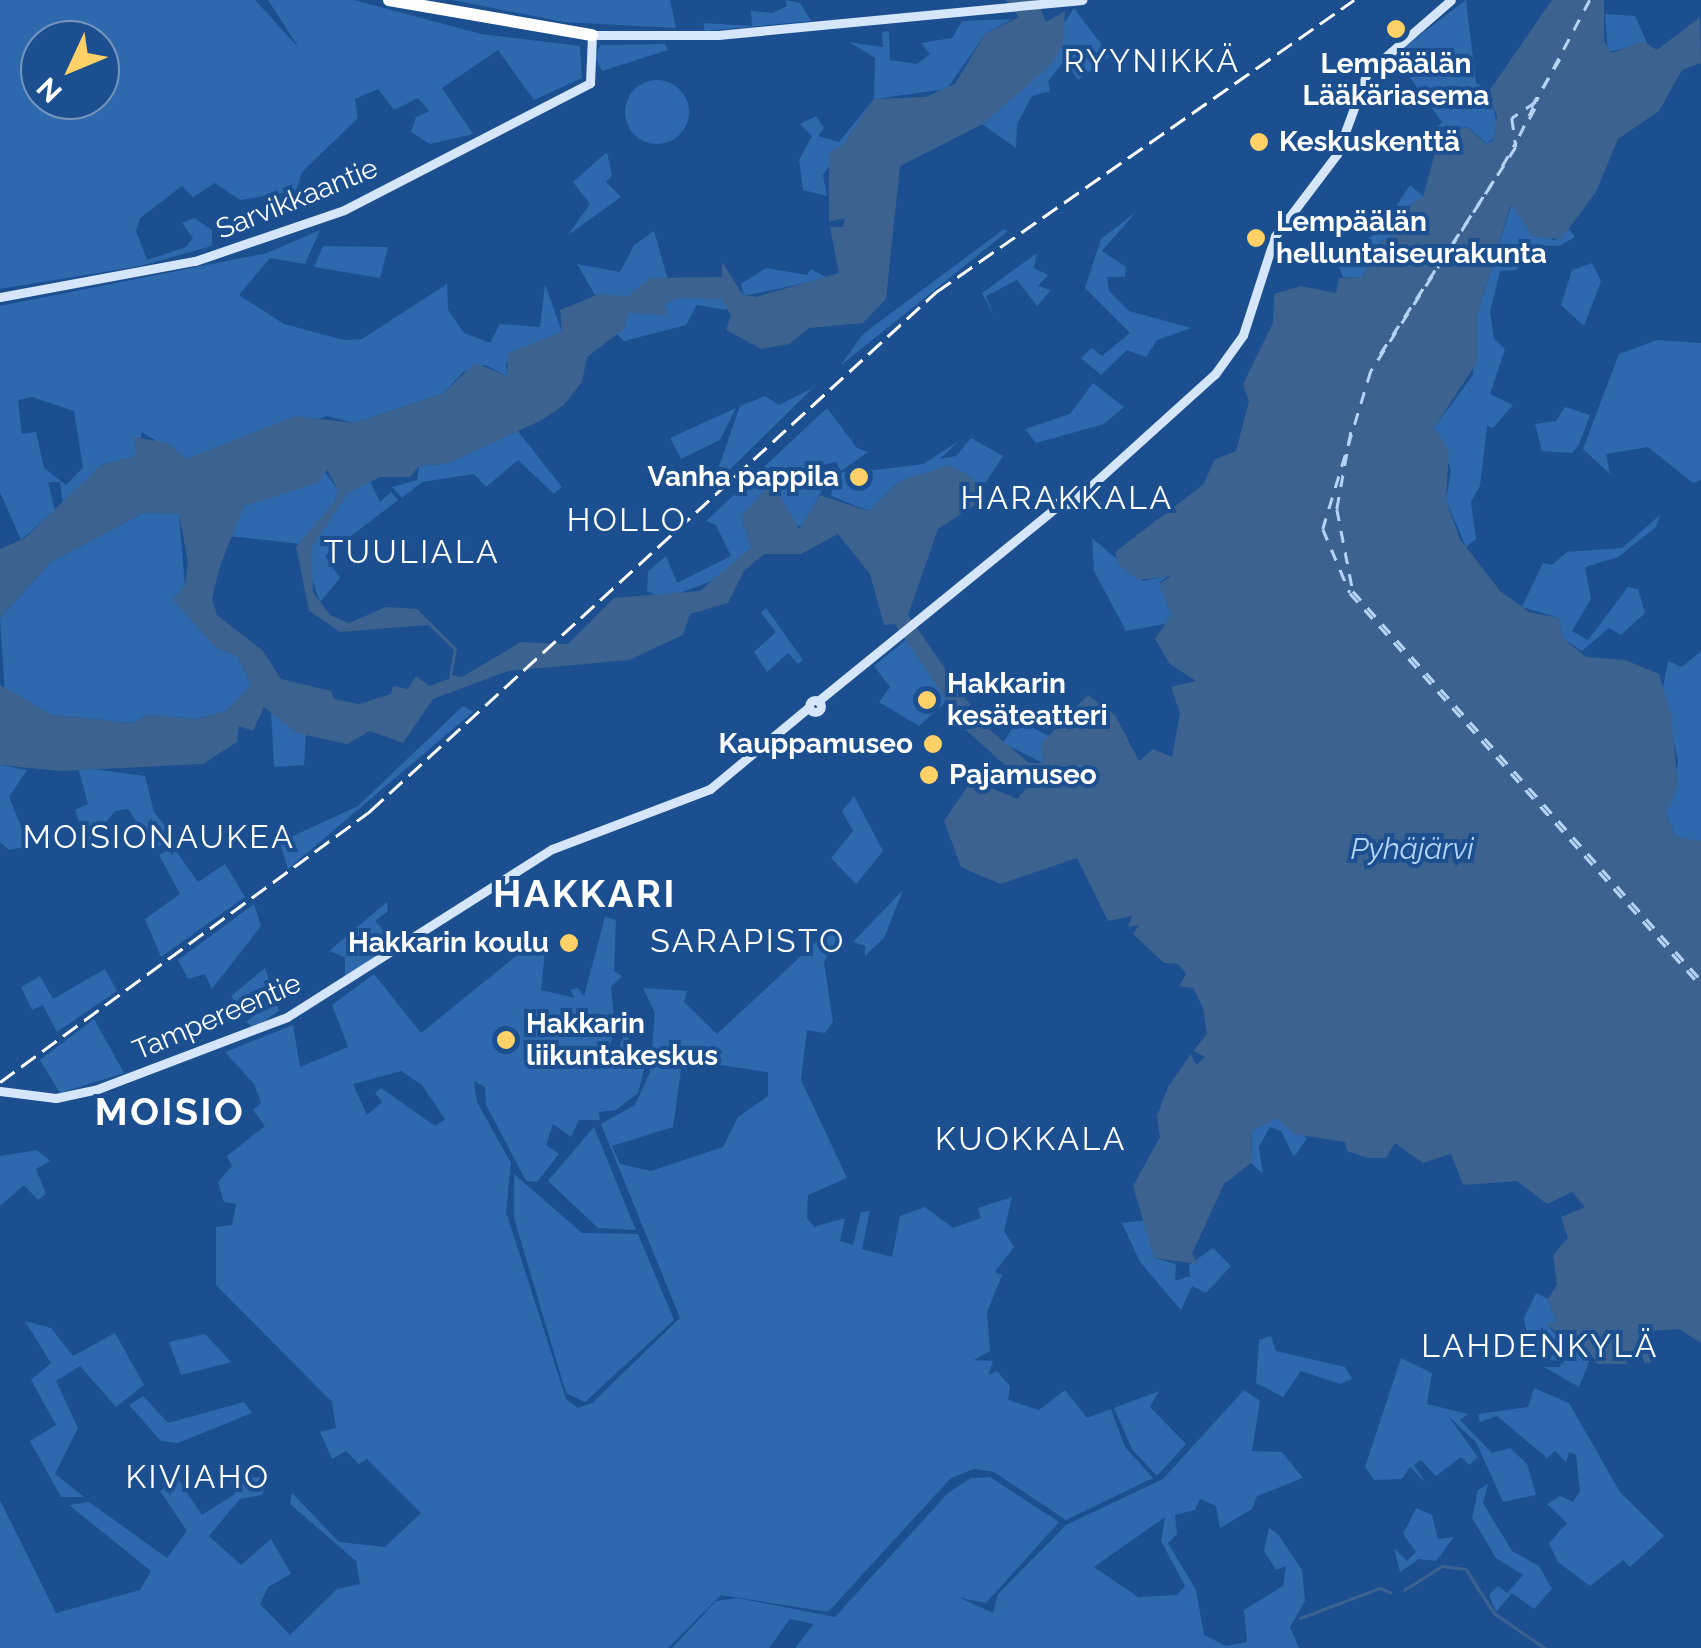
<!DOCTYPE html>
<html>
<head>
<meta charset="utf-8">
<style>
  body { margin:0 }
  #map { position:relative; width:1701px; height:1648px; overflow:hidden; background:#1b4f8f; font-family:Raleway,sans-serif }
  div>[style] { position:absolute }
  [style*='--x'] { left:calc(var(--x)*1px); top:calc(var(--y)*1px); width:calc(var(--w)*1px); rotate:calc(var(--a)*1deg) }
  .green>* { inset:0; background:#2e69ad }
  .round { border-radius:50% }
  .water>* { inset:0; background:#3c6290 }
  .stream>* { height:2.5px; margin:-1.25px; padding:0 1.25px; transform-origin:1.25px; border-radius:1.25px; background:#3c6290 }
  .ferry>* { height:2.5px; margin-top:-1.25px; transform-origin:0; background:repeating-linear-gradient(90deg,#b5d3f5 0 12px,transparent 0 22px) }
  .secondary>* { height:9px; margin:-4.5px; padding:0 4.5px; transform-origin:4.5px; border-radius:4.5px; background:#d6e6fa }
  .secondary>.ring { margin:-4.5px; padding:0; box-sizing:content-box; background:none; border:9px solid #d6e6fa; border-radius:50% }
  .highway>* { height:12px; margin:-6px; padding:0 6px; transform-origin:6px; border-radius:6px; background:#fff }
  .rail>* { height:2.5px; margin-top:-1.25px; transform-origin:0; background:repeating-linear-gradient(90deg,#fff 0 18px,transparent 0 26px) }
  .dots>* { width:28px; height:28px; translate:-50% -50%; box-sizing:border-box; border:5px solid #1b4f8f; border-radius:50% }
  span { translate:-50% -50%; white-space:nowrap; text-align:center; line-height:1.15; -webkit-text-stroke:8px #1b4f8f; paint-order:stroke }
  .poi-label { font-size:28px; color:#fff; font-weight:700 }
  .left { translate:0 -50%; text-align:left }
  .right { translate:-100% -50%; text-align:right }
  .street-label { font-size:28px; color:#fff }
  .water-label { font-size:30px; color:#b5d3f5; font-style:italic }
  .quarter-label { font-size:32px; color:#fff; letter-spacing:2.5px }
  .district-label { font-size:38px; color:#fff; font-weight:700; letter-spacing:2.5px }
  .north { position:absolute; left:20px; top:20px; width:100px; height:100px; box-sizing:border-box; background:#1b4f8f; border:2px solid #7695bc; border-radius:50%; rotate:226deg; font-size:28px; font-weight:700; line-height:40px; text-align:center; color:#fff }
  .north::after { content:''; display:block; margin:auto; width:35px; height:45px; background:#ffd166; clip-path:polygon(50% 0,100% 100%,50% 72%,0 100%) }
</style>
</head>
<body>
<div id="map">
  <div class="green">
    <i style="clip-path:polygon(evenodd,0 0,255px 0,299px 48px,268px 0,354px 0,481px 34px,580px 46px,582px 78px,534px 100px,498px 50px,442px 88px,473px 134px,430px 144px,411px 132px,416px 117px,429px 111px,418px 98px,394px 110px,378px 89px,355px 99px,358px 118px,302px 172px,296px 191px,240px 200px,215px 183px,193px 197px,182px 186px,140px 218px,136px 231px,147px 260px,186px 247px,193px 238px,182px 223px,194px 218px,212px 230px,212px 246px,140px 266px,0 289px,0 0,40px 40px,100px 40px,100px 100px,40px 100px,40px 40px)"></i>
    <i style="clip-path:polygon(452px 0,670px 0,676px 28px,563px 22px)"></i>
    <i style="clip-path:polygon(785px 0,800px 3px,811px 21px,705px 31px,703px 23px,752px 26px,751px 11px,773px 13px,787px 6px)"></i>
    <i style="clip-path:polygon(1466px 0,1476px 83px,1489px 90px,1499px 133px,1487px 144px,1468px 127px,1448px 129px,1436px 151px,1428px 138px,1442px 122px,1394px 55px)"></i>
    <i style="clip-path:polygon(1074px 8px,1110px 56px,1078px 80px,1065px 60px,1048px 81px,1050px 91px,1032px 96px,1017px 124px,1016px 148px,982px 124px,1028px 79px)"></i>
    <i style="clip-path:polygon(1605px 14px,1635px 16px,1647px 43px,1608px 52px)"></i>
    <i style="clip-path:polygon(1012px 19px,985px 34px,947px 89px,874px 99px,823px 175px,827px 196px,803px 190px,799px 160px,812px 136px,800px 124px,816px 116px,824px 128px,818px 136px,839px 142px,874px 99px,875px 58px,849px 42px,883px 47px,882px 32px,889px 31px,890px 60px,917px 64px,930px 54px,921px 43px,952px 38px,962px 21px)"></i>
    <i style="clip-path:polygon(665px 44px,668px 50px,602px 71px,595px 58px,600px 45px)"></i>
    <i class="round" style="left:625px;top:80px;width:64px;height:64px"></i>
    <i style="clip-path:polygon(607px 152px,612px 175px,606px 182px,621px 197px,568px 235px,590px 204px,573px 182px)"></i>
    <i style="clip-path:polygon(1410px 185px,1423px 196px,1405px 208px,1400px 232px,1380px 242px,1362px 277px,1343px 277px,1337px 262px,1382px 228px)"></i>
    <i style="clip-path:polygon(1512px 203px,1554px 241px,1569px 229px,1575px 237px,1559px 246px,1525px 245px,1517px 270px,1500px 271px,1490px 312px,1494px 339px,1505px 349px,1490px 394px,1513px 405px,1493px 428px,1487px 426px,1480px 486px,1471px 502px,1476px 539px,1466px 547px,1446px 500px,1451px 470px,1434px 428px,1473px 375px,1478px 312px)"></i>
    <i style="clip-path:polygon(1136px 212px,1102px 251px,1126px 267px,1125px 277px,1107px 277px,1109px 291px,1129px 311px,1191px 328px,1157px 340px,1146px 357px,1127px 350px,1101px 375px,1081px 358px,1092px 348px,1102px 356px,1130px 333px,1085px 288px,1101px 239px)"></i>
    <i style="clip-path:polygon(1004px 229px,1008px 231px,840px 366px,863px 334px)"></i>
    <i style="clip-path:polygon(evenodd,320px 230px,305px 264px,270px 258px,239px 295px,284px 324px,344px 340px,362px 339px,447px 284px,448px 310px,464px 333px,490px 343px,500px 324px,540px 327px,545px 284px,562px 332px,506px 363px,507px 376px,485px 365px,463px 372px,444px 393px,354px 423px,327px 416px,186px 459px,142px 432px,137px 456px,101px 465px,63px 504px,60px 482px,48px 482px,55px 510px,21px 540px,0 492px,0 306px,267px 253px,320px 230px,32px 397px,74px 411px,83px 468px,66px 485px,44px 468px,36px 432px,22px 434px,18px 400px,32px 397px)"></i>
    <i style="clip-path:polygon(654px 231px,668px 280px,723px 278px,731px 291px,726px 310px,697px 305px,686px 325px,624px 341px,617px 334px,617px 297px,595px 295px,577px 264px,620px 272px,634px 245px)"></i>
    <i style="clip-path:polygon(323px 246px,388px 247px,380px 278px,314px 267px)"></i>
    <i style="clip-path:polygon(1037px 253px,1034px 268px,1048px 275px,1038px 286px,1051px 290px,1037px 306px,1017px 280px,986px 296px,994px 316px,982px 293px)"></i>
    <i style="clip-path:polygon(1592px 263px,1601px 281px,1584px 326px,1561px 305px,1572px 270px)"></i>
    <i style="clip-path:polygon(766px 268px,807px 275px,811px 269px,828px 278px,744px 296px,741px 284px)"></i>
    <i style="clip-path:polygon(1657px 340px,1701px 343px,1701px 480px,1693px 483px,1648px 447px,1606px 454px,1610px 474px,1583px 449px,1619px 354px)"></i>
    <i style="clip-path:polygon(1093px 383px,1124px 407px,1104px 424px,1036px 443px,1025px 429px,1070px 414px)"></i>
    <i style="clip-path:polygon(813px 388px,721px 478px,716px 475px,740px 406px,765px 396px,779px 405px)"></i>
    <i style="clip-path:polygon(1565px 407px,1590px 415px,1579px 445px,1572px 453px,1542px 451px,1535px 424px,1556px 421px)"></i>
    <i style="clip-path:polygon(736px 408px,720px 440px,681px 459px,670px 438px)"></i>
    <i style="clip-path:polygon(827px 408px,857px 448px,868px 452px,841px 471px,836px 462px,820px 465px,829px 476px,803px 526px,790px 525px,776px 490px,766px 491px,743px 523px,751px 547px,720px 578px,663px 599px,647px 591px,648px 571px,666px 556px,677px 583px,731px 556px,716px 525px,706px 521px)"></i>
    <i style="clip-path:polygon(517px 430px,562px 487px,554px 494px,518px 460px,486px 487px,474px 474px,422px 482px,402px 498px,392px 487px,417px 480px,419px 466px,449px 463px)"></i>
    <i style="clip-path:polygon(971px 438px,1003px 456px,980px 491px,951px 466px,895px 485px,869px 511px,831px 496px,835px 475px,847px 471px,854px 483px,867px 471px,923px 464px,959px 441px,940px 459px,956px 456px)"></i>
    <i style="clip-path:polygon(324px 471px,338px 490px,334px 502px,301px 544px,228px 536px,244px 506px)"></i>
    <i style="clip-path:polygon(370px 481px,380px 502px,391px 492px,398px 500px,325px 556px,340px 578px,320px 602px,307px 566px,311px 548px,348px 493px)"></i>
    <i style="clip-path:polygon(143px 513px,179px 514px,185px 586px,216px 648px,237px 656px,251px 685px,226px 711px,196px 719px,148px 715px,132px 723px,52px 715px,5px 694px,0 618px,51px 562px)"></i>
    <i style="clip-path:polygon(1660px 515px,1656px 527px,1618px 557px,1585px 567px,1591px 599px,1572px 631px,1588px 640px,1628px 587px,1638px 589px,1645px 613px,1621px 635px,1609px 628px,1582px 651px,1563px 638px,1559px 618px,1522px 607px,1543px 563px,1552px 565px,1567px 552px,1622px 548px)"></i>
    <i style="clip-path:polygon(1092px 538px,1143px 581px,1170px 575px,1160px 582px,1171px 616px,1165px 624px,1126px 631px,1094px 571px)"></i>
    <i style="clip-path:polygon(766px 608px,803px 660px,798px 664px,788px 653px,767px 672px,754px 652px,776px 632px,761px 613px)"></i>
    <i style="clip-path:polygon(908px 638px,949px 699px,919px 726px,879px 702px,890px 687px,874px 666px)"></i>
    <i style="clip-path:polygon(1701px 651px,1701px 841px,1695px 841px,1676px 837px,1666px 813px,1678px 762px,1663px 687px,1668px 661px,1682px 667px)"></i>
    <i style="clip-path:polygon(463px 706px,473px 712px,288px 869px,280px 842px,358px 806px)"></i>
    <i style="clip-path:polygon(271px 709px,306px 733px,304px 765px,274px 767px)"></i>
    <i style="clip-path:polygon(1017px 720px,1049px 736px,1043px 763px,1003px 743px)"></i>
    <i style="clip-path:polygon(0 765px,27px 770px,9px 797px,29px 846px,9px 850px,0 842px)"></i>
    <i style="clip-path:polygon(78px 767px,145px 776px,154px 812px,174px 838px,155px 848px,128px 809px,115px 811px,87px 846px,75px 810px,88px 804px)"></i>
    <i style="clip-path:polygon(854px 796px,883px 851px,856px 884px,831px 858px,853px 831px,842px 811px)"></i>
    <i style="clip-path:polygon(173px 847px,198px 882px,225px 864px,245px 897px,161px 957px,145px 919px,180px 894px,159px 855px)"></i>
    <i style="clip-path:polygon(903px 890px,884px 938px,865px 956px,865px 946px,853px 942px)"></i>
    <i style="clip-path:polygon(387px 902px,388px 911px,375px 921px,392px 939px,390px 951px,345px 979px,345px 957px,329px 951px)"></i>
    <i style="clip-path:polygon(254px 904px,261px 926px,212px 989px,205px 974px,188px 979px,178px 960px)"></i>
    <i style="clip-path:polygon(evenodd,605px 917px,616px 920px,614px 971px,622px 976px,611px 987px,615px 1029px,606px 1057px,613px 1059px,625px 1034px,646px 1063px,638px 1093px,616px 1110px,599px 1112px,600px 1120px,579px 1120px,571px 1137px,553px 1124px,546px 1145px,559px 1154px,537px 1182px,526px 1181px,486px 1105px,485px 1087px,474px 1081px,477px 1102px,511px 1163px,506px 1212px,566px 1399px,578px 1408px,592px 1403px,680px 1318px,601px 1124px,635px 1105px,650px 1072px,655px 1013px,643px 988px,687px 991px,684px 1002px,717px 1034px,828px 931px,837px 938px,824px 962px,833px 1022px,825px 1033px,807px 1030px,801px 1080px,847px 1178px,808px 1195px,807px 1218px,814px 1227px,845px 1218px,840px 1241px,853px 1245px,861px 1212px,870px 1211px,862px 1249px,892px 1257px,900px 1216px,925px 1207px,953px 1228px,981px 1218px,978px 1208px,1012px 1197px,1004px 1231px,1014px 1247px,995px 1272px,1002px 1275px,987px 1312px,990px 1351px,974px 1360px,993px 1361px,988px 1375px,997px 1371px,1010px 1386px,1008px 1400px,1039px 1410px,1065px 1390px,1087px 1418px,1111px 1409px,1125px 1447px,1153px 1478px,1066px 1520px,994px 1472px,974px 1469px,951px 1478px,828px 1612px,721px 1595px,668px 1648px,0 1648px,0 1500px,56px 1613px,140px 1590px,151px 1571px,69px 1505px,89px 1502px,167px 1558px,187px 1531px,160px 1491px,178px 1479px,202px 1515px,235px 1494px,230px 1478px,268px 1477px,262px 1495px,240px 1499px,209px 1536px,241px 1565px,271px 1539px,291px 1574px,268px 1587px,260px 1604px,290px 1635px,337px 1589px,360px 1584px,356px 1561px,290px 1504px,292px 1493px,339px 1542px,385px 1547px,421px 1513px,367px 1459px,359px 1464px,346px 1451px,332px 1459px,320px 1432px,336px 1428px,332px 1402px,216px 1285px,216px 1227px,232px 1225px,236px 1204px,224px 1202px,218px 1182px,232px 1166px,227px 1156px,265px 1126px,253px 1110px,261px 1103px,254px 1084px,225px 1052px,293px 1025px,300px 1067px,348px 1047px,332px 1005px,374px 974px,421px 1033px,547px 931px,541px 990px,575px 998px,570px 990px,578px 988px,584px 996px,605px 917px,694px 1052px,713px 1064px,768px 1072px,768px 1096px,738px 1117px,723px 1147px,651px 1171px,620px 1164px,612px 1146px,673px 1127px,682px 1062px,694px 1052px,605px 917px,401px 1071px,422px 1085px,445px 1119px,435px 1126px,381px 1088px,375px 1093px,382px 1102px,367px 1115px,353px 1084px,401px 1071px)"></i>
    <i style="clip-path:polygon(265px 968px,279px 1011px,254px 1028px,246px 1022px,265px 1007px,248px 1000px,239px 1007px,231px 996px)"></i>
    <i style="clip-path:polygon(105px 969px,117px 991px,57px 1032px,43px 1005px,32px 1010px,21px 987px,40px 976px,53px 999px)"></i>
    <i style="clip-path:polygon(94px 1019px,124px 1073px,60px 1093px,40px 1060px)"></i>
    <i style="clip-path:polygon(1277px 1118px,1307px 1138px,1294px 1157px,1281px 1131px,1270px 1127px,1259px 1147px,1263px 1174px,1251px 1163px,1252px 1131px)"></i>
    <i style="clip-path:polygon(594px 1127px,626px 1206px,636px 1230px,598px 1228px,548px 1181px)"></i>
    <i style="clip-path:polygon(37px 1150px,50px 1161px,36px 1169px,46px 1194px,38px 1200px,24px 1185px,0 1206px,0 1156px)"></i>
    <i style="clip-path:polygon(514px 1174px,582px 1233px,638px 1234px,674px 1320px,585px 1402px,566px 1393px,514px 1218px)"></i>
    <i style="clip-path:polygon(1149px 1220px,1154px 1258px,1176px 1264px,1175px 1281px,1190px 1276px,1189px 1265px,1213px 1248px,1231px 1266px,1206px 1293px,1192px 1286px,1181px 1310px,1140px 1262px,1122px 1223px)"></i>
    <i style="clip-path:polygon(1536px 1293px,1548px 1299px,1556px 1321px,1548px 1326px,1557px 1336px,1545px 1356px,1514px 1346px,1527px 1337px,1524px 1318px)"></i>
    <i style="clip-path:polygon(25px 1321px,51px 1328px,73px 1356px,115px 1333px,144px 1385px,116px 1407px,80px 1366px,56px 1381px,78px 1428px,55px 1474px,84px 1497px,61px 1497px,30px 1441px,56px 1425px,31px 1380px,51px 1363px)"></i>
    <i style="clip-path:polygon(205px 1334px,231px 1362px,181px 1375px,169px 1342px)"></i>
    <i style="clip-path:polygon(1271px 1336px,1276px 1351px,1345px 1367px,1352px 1379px,1340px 1384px,1301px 1371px,1283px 1397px,1256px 1383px,1259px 1340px)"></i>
    <i style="clip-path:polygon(1565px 1342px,1592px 1354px,1579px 1387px,1544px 1367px,1560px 1367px,1562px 1361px,1550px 1360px,1554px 1352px,1565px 1358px,1559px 1350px)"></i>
    <i style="clip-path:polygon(1401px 1358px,1432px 1373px,1427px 1404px,1468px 1414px,1460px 1420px,1492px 1453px,1510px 1448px,1527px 1464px,1536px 1495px,1503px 1502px,1476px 1442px,1448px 1416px,1478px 1457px,1469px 1465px,1461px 1457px,1436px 1476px,1421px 1460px,1414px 1465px,1426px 1483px,1410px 1467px,1402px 1479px,1374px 1480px,1365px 1467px)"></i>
    <i style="clip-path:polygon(1534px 1388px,1569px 1403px,1620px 1492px,1664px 1536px,1630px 1567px,1623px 1560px,1590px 1586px,1558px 1562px,1549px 1543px,1567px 1523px,1547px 1504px,1560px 1496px,1573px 1502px,1580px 1491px,1576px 1455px,1569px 1452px,1566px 1462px,1555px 1451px,1547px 1458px,1497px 1416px,1480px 1422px,1478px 1414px,1528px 1407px)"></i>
    <i style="clip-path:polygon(evenodd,1244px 1390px,1260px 1401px,1252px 1451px,1282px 1452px,1303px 1478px,1257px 1496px,1252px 1509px,1220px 1528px,1216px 1506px,1200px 1499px,1195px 1510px,1175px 1515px,1177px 1534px,1168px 1543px,1196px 1590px,1204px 1635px,1226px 1646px,1247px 1642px,1244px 1610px,1283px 1586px,1286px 1566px,1276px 1570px,1264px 1551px,1269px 1528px,1278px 1534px,1302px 1570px,1305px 1601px,1290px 1627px,1299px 1648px,795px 1648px,814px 1624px,790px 1619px,769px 1648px,672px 1648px,716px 1601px,737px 1598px,835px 1617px,948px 1493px,971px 1478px,990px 1477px,1059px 1522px,986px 1603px,960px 1598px,993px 1613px,998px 1594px,1066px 1525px,1163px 1479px,1244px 1390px,1165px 1517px,1161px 1541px,1185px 1586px,1177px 1595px,1138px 1597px,1094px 1567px,1165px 1517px)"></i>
    <i style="clip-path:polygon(1159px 1391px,1150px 1407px,1186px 1444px,1157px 1476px,1132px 1449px,1114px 1408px)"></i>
    <i style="clip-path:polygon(143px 1396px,168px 1423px,244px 1402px,252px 1413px,178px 1443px,161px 1441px,129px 1405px)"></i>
    <i style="clip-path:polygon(1488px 1484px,1483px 1503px,1512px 1551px,1539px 1566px,1552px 1589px,1534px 1609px,1512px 1593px,1496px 1612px,1489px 1595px,1498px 1586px,1507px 1593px,1523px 1575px,1496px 1558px,1472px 1518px,1478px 1490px)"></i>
    <i style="clip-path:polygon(1416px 1508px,1432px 1515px,1438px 1539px,1454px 1537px,1436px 1561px,1419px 1559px,1400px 1572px,1394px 1548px,1407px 1561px,1416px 1552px,1403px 1534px)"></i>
  </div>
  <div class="water">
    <i style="clip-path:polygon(evenodd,1006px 0,1037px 0,1046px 22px,1065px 11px,1063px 43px,1052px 64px,983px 124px,900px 166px,886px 299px,863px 323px,809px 328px,789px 344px,761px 349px,726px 330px,731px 315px,721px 299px,677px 298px,664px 305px,669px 315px,628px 313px,625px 328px,587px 357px,582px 382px,564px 405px,542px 420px,449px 463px,419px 466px,410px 477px,380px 477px,348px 493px,311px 548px,313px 592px,330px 615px,349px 623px,386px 607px,417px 609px,457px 649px,452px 675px,462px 677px,521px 642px,568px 644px,614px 598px,700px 591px,751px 547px,741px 516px,772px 482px,799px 529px,820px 495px,868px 511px,900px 481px,949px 465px,973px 478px,984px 499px,938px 529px,908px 615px,984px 725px,1029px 763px,1043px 763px,1041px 744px,1088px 695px,1115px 715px,1139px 761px,1153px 749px,1172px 757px,1180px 713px,1171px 687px,1196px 681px,1170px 664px,1155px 639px,1171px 615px,1159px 584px,1171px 576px,1139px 580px,1119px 566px,1115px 552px,1204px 484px,1214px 460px,1236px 451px,1249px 401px,1243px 384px,1273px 323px,1274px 294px,1301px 286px,1336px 293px,1339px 278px,1362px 277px,1380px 242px,1400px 232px,1405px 208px,1423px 196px,1440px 135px,1467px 127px,1486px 144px,1493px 141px,1497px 116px,1487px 94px,1552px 0,1604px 0,1604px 41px,1612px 53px,1643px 41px,1657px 50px,1700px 17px,1701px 63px,1682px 70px,1659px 111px,1618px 139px,1596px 192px,1561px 239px,1533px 237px,1511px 204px,1478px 312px,1478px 361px,1434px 428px,1449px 449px,1446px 500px,1460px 539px,1500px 591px,1529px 612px,1559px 618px,1563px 638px,1586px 657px,1625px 660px,1659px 674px,1671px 714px,1678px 787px,1666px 813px,1676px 837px,1701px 841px,1701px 1343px,1679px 1329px,1649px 1331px,1652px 1362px,1644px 1363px,1641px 1348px,1626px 1353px,1627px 1364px,1598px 1364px,1547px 1325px,1556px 1321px,1548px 1299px,1557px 1285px,1553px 1255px,1568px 1238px,1561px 1217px,1585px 1207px,1572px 1192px,1547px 1204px,1517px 1181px,1463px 1185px,1451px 1154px,1423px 1163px,1395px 1143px,1386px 1158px,1367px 1158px,1347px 1151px,1345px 1142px,1294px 1134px,1277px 1118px,1252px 1131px,1251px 1163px,1224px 1184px,1192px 1254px,1198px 1264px,1154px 1258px,1133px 1186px,1160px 1137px,1157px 1116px,1168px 1087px,1191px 1054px,1196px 1065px,1205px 1057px,1193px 1051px,1207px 1034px,1203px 1008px,1193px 988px,1179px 986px,1186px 974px,1178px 964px,1164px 963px,1133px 934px,1139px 925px,1128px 927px,1132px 916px,1108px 921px,1077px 858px,1000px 884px,961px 867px,944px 821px,967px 787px,982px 784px,1017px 799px,1028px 786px,967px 731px,895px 624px,884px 625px,870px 574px,838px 534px,801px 554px,764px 554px,744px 571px,728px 603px,690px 614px,683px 635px,629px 660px,508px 671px,433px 699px,403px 743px,370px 731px,347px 744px,296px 733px,264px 707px,253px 731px,239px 726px,237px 742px,203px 764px,59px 771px,0 765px,0 685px,52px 715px,132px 723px,148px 715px,196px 719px,226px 711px,251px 684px,237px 656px,216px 648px,172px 599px,185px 586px,188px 562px,179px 514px,143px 513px,51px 562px,0 618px,0 549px,25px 538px,101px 465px,136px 456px,134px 437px,169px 443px,186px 459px,295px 416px,354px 423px,444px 393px,475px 363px,507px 376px,508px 353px,562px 332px,560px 310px,599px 294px,628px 296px,650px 278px,722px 277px,722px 262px,743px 295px,756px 297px,839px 273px,830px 227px,843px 227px,845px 218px,829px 222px,829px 152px,842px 146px,874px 99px,926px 97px,955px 84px,985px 34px,1019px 17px,1006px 0,327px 470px,338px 490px,334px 502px,296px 547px,309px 611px,340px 632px,428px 625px,454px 650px,449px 679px,429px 686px,416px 676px,408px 689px,393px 686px,391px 694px,359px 704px,334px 699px,331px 691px,281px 679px,263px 651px,217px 615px,212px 599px,220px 566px,244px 506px,318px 483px,327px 470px)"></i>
  </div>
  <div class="stream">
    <i style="--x:1404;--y:1590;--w:45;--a:-32.3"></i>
    <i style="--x:1442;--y:1566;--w:24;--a:7"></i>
    <i style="--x:1466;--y:1569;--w:52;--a:57.5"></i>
    <i style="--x:1494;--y:1613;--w:62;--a:34.5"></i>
    <i style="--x:1300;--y:1618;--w:85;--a:-20.6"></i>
    <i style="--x:1380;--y:1588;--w:11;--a:22"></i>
  </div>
  <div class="ferry">
    <i style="--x:1590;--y:0;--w:115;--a:117.9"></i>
    <i style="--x:1536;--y:102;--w:29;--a:146"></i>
    <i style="--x:1512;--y:118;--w:29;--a:82"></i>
    <i style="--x:1516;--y:147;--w:267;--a:122.9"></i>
    <i style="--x:1371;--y:371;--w:165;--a:106.9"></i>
    <i style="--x:1323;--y:529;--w:69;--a:67.1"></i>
    <i style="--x:1350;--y:593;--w:527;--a:48.23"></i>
    <i style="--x:1531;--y:107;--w:66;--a:-59.2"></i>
    <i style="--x:1529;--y:119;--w:17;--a:-62"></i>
    <i style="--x:1519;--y:136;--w:32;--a:-64"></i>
    <i style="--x:1502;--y:166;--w:28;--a:-60"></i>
    <i style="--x:1380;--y:354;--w:207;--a:-56.8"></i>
    <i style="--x:1351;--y:432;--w:78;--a:100.3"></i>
    <i style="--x:1337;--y:509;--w:84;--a:79"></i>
    <i style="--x:1353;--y:591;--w:522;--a:48.18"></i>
  </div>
  <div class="secondary">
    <i style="--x:0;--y:297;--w:198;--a:-10.5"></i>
    <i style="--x:195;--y:261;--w:157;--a:-18.9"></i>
    <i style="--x:344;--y:210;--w:277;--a:-27.3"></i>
    <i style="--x:590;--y:83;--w:48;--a:-87.6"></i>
    <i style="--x:592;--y:35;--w:126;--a:0"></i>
    <i style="--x:718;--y:35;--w:366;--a:-5.5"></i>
    <i style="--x:1053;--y:506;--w:31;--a:-36"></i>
    <i class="ring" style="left:809px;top:700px;width:3px;height:3px"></i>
    <i style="--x:818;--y:701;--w:309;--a:-39.1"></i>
    <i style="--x:1058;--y:506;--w:14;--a:-12"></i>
    <i style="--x:1072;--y:503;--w:193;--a:-42.1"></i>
    <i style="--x:1215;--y:374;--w:48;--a:-54.3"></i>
    <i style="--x:1243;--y:335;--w:104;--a:-72.1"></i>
    <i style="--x:1275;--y:236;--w:103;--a:-52.9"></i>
    <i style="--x:1337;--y:154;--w:86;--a:-69.7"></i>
    <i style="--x:1367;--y:73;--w:111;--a:-41"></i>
    <i style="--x:0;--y:1091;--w:56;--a:7.1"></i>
    <i style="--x:56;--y:1098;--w:40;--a:-12"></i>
    <i style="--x:95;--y:1090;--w:205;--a:-20.8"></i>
    <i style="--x:287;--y:1017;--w:314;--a:-32.4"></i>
    <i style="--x:552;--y:849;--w:169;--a:-20.8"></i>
    <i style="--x:710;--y:789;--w:129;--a:-39.6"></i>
  </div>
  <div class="highway">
    <i style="--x:389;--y:0;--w:206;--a:9.8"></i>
  </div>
  <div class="rail">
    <i style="--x:0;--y:1082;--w:459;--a:-36.2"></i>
    <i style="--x:370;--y:811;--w:768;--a:-42.52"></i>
    <i style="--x:936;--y:292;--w:510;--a:-34.94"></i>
  </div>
  <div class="dots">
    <i style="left:1396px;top:29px;background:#ffd166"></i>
    <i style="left:1259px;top:142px;background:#ffd166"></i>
    <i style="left:1256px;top:238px;background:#ffd166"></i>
    <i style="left:859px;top:477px;background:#ffd166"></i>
    <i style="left:927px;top:700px;background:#ffd166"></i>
    <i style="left:933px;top:744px;background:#ffd166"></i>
    <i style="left:929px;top:775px;background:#ffd166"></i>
    <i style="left:569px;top:943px;background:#ffd166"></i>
    <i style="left:506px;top:1040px;background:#ffd166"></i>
  </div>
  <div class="poi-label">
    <span style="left:1396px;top:80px">Lempäälän<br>Lääkäriasema</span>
    <span class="left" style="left:1279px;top:142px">Keskuskenttä</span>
    <span class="left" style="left:1276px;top:238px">Lempäälän<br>helluntaiseurakunta</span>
    <span class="right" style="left:839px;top:477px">Vanha pappila</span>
    <span class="left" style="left:947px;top:700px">Hakkarin<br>kesäteatteri</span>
    <span class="right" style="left:913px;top:744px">Kauppamuseo</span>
    <span class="left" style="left:949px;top:775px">Pajamuseo</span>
    <span class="right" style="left:549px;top:943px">Hakkarin koulu</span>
    <span class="left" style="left:526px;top:1040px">Hakkarin<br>liikuntakeskus</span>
  </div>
  <div class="street-label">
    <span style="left:297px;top:199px;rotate:-22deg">Sarvikkaantie</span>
    <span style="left:217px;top:1017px;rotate:-23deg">Tampereentie</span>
  </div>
  <div class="water-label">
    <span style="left:1412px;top:849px">Pyhäjärvi</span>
  </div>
  <div class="quarter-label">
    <span style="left:1152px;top:61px">RYYNIKKÄ</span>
    <span style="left:1067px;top:498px">HARAKKALA</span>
    <span style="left:627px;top:520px">HOLLO</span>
    <span style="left:412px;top:552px">TUULIALA</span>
    <span style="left:159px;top:837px">MOISIONAUKEA</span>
    <span style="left:748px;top:941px">SARAPISTO</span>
    <span style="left:1031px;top:1139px">KUOKKALA</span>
    <span style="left:1540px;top:1346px">LAHDENKYLÄ</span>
    <span style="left:198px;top:1477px">KIVIAHO</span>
  </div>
  <div class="district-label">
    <span style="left:585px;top:894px">HAKKARI</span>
    <span style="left:170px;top:1112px">MOISIO</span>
  </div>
  <div class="north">N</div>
</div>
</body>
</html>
